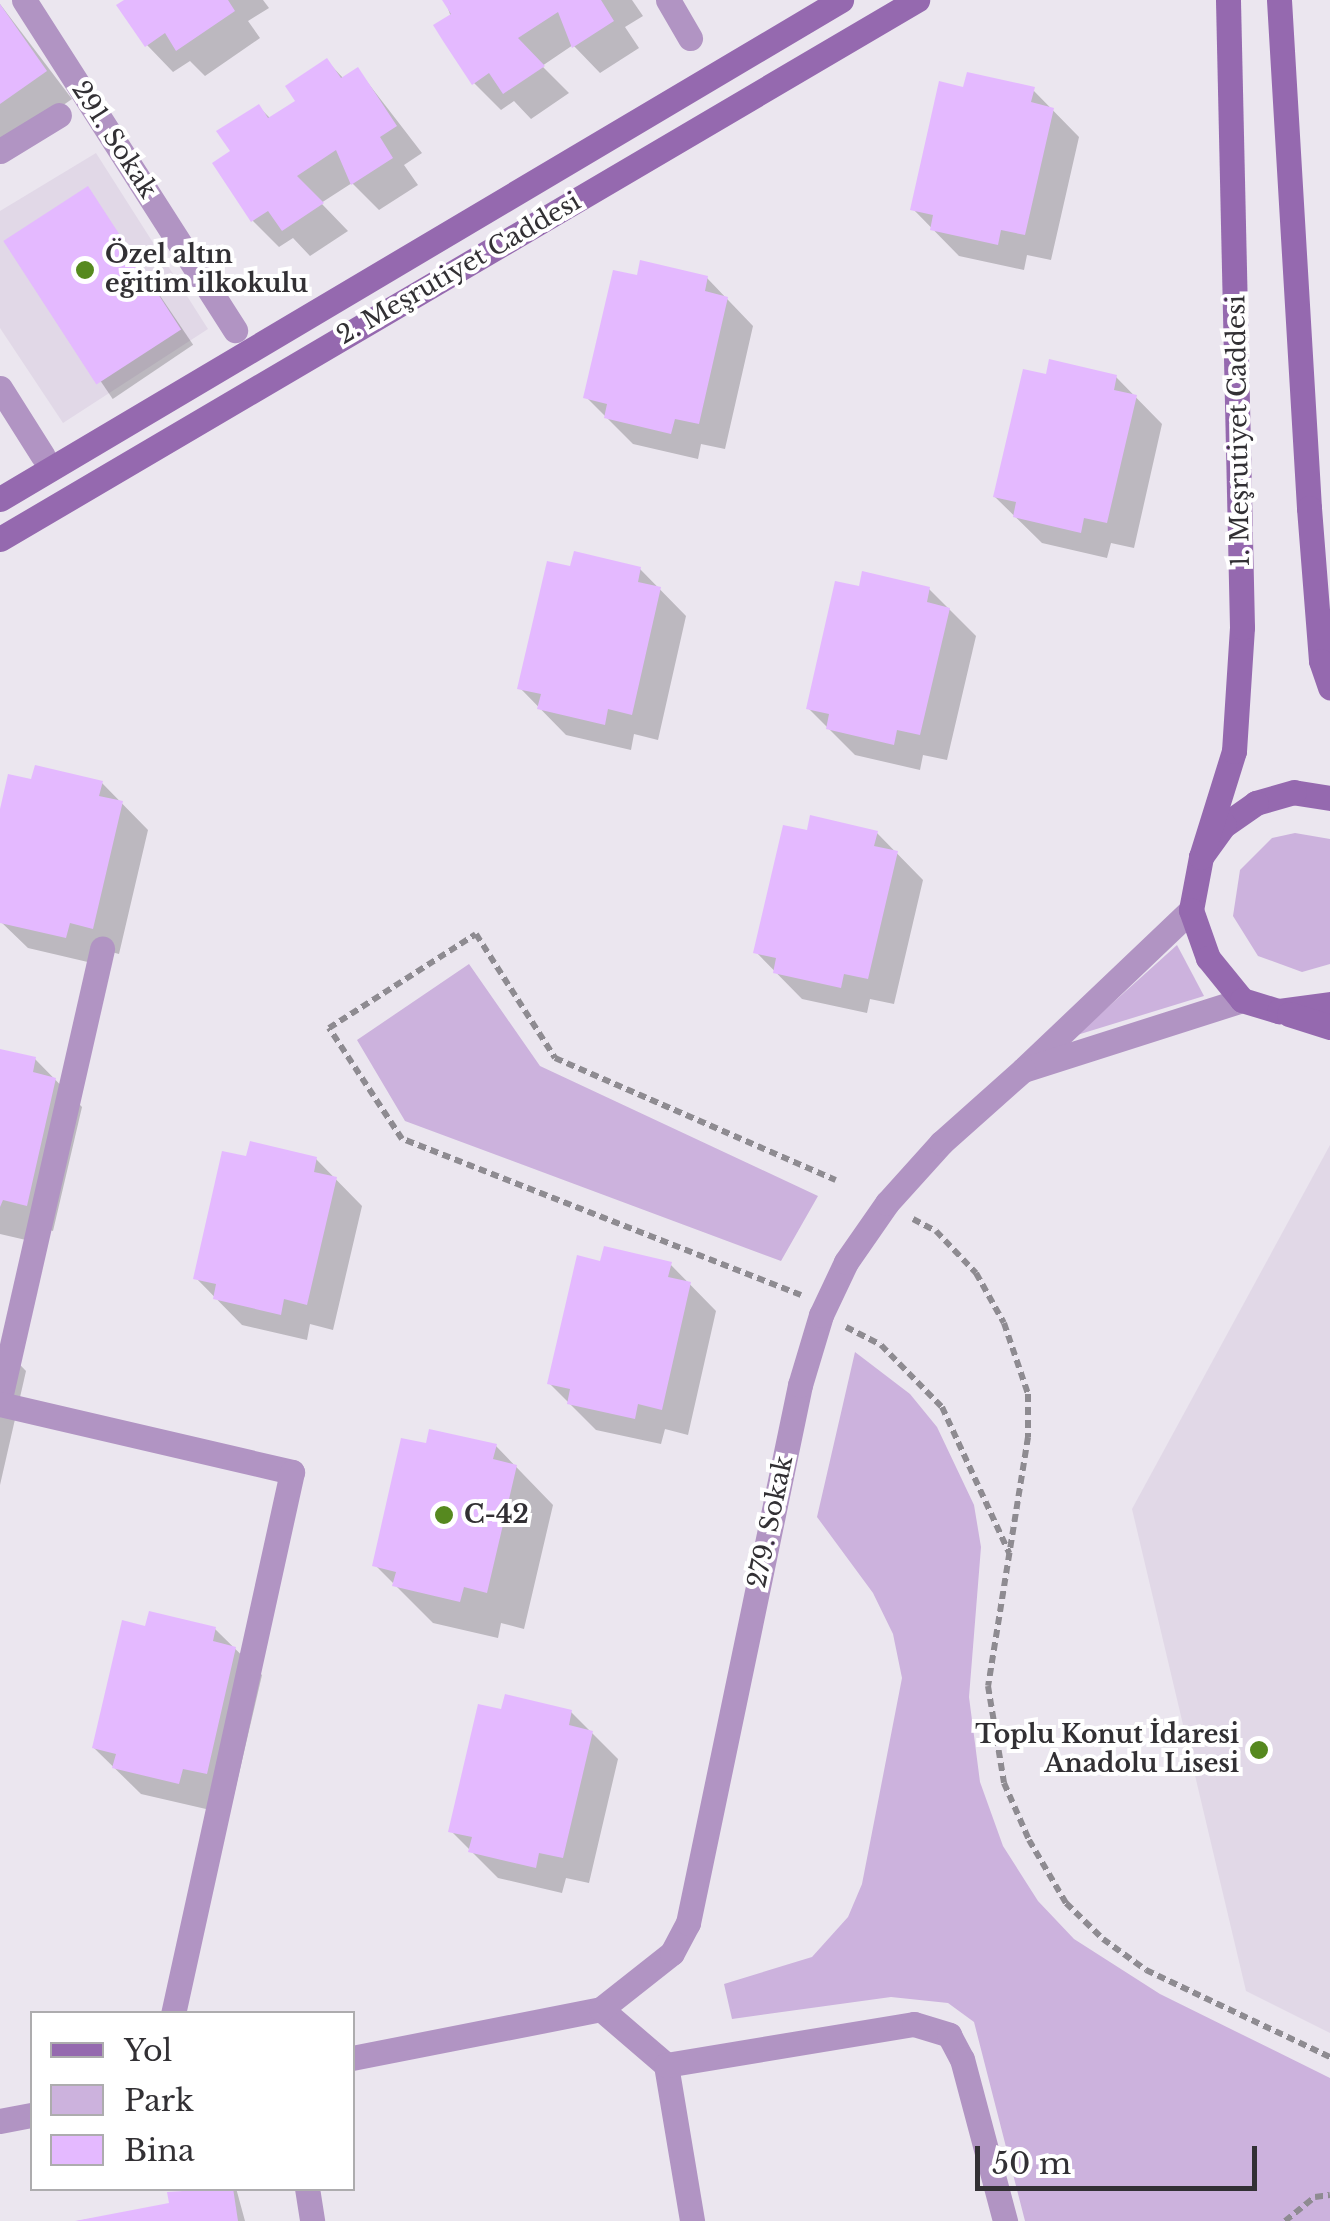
<!DOCTYPE html>
<html>
<head>
<meta charset="utf-8">
<style>
  body { margin:0 }
  #map { position:relative; width:1330px; height:2221px; overflow:hidden; background:#ebe6ef; font-family:"Libre Baskerville",serif }
  div>[style] { position:absolute }
  [style*='--x'] { left:calc(var(--x)*1px); top:calc(var(--y)*1px); width:calc(var(--w)*1px); rotate:calc(var(--a)*1deg) }
  .built>* { inset:0; background:#e1d8e7 }
  .green>* { inset:0; background:#ccb2dd }
  .shadow>* { inset:0; background:#0003; transform-origin:0 0 }
  .building>* { inset:0; background:#e4b9ff; transform-origin:0 0 }
  .path>* { height:6px; margin-top:-3px; transform-origin:0; background:repeating-linear-gradient(90deg,#8e8b91 0 8px,transparent 0 13px) }
  .minor>* { height:25px; margin:-12.5px; padding:0 12.5px; transform-origin:12.5px; border-radius:12.5px; background:#b194c3 }
  .secondary>* { height:25px; margin:-12.5px; padding:0 12.5px; transform-origin:12.5px; border-radius:12.5px; background:#9569af }
  .dots>* { width:28px; height:28px; translate:-50% -50%; box-sizing:border-box; border:5px solid #fff; border-radius:50% }
  span { translate:-50% -50%; white-space:nowrap; text-align:center; line-height:1.15; -webkit-text-stroke:8px #fff; paint-order:stroke }
  .street-label { font-size:25px; color:#323034 }
  .poi-label { font-size:25px; color:#323034; font-weight:700 }
  .left { translate:0 -50%; text-align:left }
  .right { translate:-100% -50%; text-align:right }
  .legend { position:absolute; left:30px; top:2011px; width:325px; height:180px; box-sizing:border-box; background:#fff; border:2px solid #adacae; margin:0; padding:12px 18px; list-style:none; font-size:30px; color:#323034 }
  .legend li { display:flex; align-items:center; gap:20px; height:50px }
  .legend b { width:50px; border:2px solid #adacae }
  .scale { position:absolute; left:975px; top:2146px; width:282px; height:45px; box-sizing:border-box; border:5px solid #323034; border-top:0; padding-left:12px; font-size:30px; line-height:35px; white-space:nowrap; color:#323034; -webkit-text-stroke:8px #fff; paint-order:stroke }
</style>
</head>
<body>
<div id="map">
  <div class="built">
    <i style="clip-path:polygon(96px 153px,208px 329px,63px 423px,0 328px,0 211px)"></i>
    <i style="clip-path:polygon(1330px 1145px,1330px 2033px,1246px 1991px,1132px 1509px)"></i>
  </div>
  <div class="green">
    <i style="clip-path:polygon(1295px 833px,1330px 839px,1330px 964px,1302px 972px,1258px 956px,1233px 916px,1240px 870px,1272px 838px)"></i>
    <i style="clip-path:polygon(1177px 945px,1204px 996px,1077px 1035px)"></i>
    <i style="clip-path:polygon(469px 964px,540px 1066px,818px 1196px,781px 1261px,405px 1121px,357px 1040px)"></i>
    <i style="clip-path:polygon(855px 1352px,910px 1394px,937px 1427px,974px 1505px,981px 1547px,969px 1697px,980px 1782px,1003px 1846px,1038px 1901px,1074px 1939px,1160px 1994px,1330px 2078px,1330px 2221px,1025px 2221px,974px 2022px,948px 2003px,891px 1997px,732px 2019px,724px 1984px,812px 1957px,848px 1917px,862px 1884px,902px 1678px,893px 1634px,873px 1593px,817px 1517px)"></i>
  </div>
  <div class="shadow">
    <i style="clip-path:polygon(135px 0,263px 0,269px 8px,248px 21px,260px 38px,205px 76px,190px 61px,173px 72px,147px 45px)"></i>
    <i style="clip-path:polygon(445px 0,632px 0,643px 16px,625px 27px,639px 48px,600px 73px,573px 45px,542px 66px,569px 93px,531px 119px,514px 101px,501px 110px,474px 83px)"></i>
    <i style="clip-path:polygon(0 4px,72px 99px,0 149px)"></i>
    <i style="clip-path:polygon(327px 61px,344px 79px,358px 70px,422px 153px,404px 165px,418px 185px,379px 210px,352px 183px,321px 203px,348px 231px,310px 256px,293px 238px,279px 247px,253px 221px,234px 152px,259px 107px,271px 119px,298px 101px)"></i>
    <i style="clip-path:polygon(1033px 90px,1079px 137px,1051px 260px,1027px 255px,1024px 270px,959px 256px,913px 209px)"></i>
    <i style="left:88px;top:189px;width:188px;height:97px;rotate:56deg"></i>
    <i style="clip-path:polygon(707px 278px,753px 326px,725px 449px,701px 444px,698px 459px,633px 444px,586px 397px)"></i>
    <i style="clip-path:polygon(1116px 377px,1162px 424px,1134px 548px,1111px 543px,1107px 558px,1042px 543px,995px 497px)"></i>
    <i style="clip-path:polygon(640px 569px,686px 616px,658px 740px,634px 734px,631px 750px,566px 735px,520px 688px)"></i>
    <i style="clip-path:polygon(929px 589px,976px 636px,947px 760px,923px 755px,920px 770px,855px 755px,808px 708px)"></i>
    <i style="clip-path:polygon(102px 783px,148px 830px,119px 954px,96px 948px,92px 963px,28px 948px,0 921px,0 820px)"></i>
    <i style="clip-path:polygon(877px 833px,923px 880px,894px 1004px,870px 999px,867px 1013px,802px 999px,756px 952px)"></i>
    <i style="clip-path:polygon(0 1051px,35px 1059px,82px 1107px,53px 1231px,29px 1225px,26px 1240px,0 1234px)"></i>
    <i style="clip-path:polygon(316px 1159px,362px 1206px,333px 1330px,310px 1324px,307px 1340px,242px 1325px,196px 1278px)"></i>
    <i style="clip-path:polygon(670px 1264px,716px 1311px,688px 1435px,665px 1429px,661px 1444px,596px 1430px,549px 1383px)"></i>
    <i style="clip-path:polygon(0 1344px,26px 1371px,0 1485px)"></i>
    <i style="clip-path:polygon(496px 1446px,553px 1505px,524px 1629px,501px 1623px,498px 1638px,433px 1623px,375px 1565px)"></i>
    <i style="clip-path:polygon(147px 1629px,215px 1629px,262px 1675px,233px 1799px,206px 1809px,141px 1794px,94px 1748px)"></i>
    <i style="clip-path:polygon(503px 1712px,571px 1712px,618px 1759px,589px 1883px,566px 1878px,562px 1893px,498px 1878px,451px 1831px)"></i>
    <i style="clip-path:polygon(202px 2188px,236px 2188px,245px 2221px,77px 2221px,171px 2205px,170px 2194px)"></i>
  </div>
  <div class="building">
    <i style="clip-path:polygon(124px 0,228px 0,235px 11px,176px 51px,165px 33px,145px 47px,116px 5px)"></i>
    <i style="clip-path:polygon(442px 0,601px 0,614px 21px,572px 48px,558px 12px,518px 38px,545px 66px,503px 94px,489px 73px,472px 85px,443px 41px,433px 25px,451px 14px)"></i>
    <i style="clip-path:polygon(0 4px,47px 71px,0 104px)"></i>
    <i style="clip-path:polygon(327px 58px,341px 78px,358px 67px,397px 126px,380px 137px,393px 158px,351px 185px,336px 150px,297px 176px,324px 203px,282px 231px,268px 211px,251px 222px,212px 163px,230px 151px,216px 131px,259px 104px,268px 118px,295px 101px,285px 86px)"></i>
    <i style="clip-path:polygon(967px 72px,1035px 87px,1031px 102px,1054px 108px,1025px 235px,1001px 230px,998px 245px,930px 230px,933px 215px,910px 210px,939px 81px,963px 87px)"></i>
    <i style="left:88px;top:186px;width:171px;height:101px;rotate:57deg"></i>
    <i style="clip-path:polygon(640px 260px,708px 276px,705px 291px,728px 297px,699px 424px,675px 419px,671px 434px,604px 418px,607px 404px,583px 398px,613px 270px,637px 275px)"></i>
    <i style="clip-path:polygon(1049px 359px,1117px 375px,1114px 390px,1137px 395px,1107px 523px,1084px 518px,1081px 533px,1013px 517px,1016px 502px,993px 497px,1023px 369px,1046px 374px)"></i>
    <i style="clip-path:polygon(574px 551px,641px 567px,638px 582px,661px 587px,632px 715px,608px 709px,605px 725px,537px 709px,541px 694px,517px 689px,547px 561px,570px 566px)"></i>
    <i style="clip-path:polygon(862px 571px,930px 587px,927px 602px,950px 608px,920px 735px,897px 730px,894px 745px,826px 729px,829px 714px,806px 709px,835px 581px,859px 586px)"></i>
    <i style="clip-path:polygon(35px 765px,103px 781px,99px 796px,123px 801px,93px 929px,70px 923px,66px 938px,0 923px,0 809px,8px 774px,31px 779px)"></i>
    <i style="clip-path:polygon(810px 815px,878px 831px,874px 846px,898px 851px,868px 979px,844px 974px,841px 988px,773px 973px,776px 958px,753px 953px,783px 825px,807px 830px)"></i>
    <i style="clip-path:polygon(0 1049px,36px 1057px,33px 1072px,56px 1078px,27px 1206px,3px 1200px,0 1207px)"></i>
    <i style="clip-path:polygon(250px 1141px,317px 1157px,314px 1172px,337px 1177px,307px 1305px,284px 1299px,281px 1315px,213px 1299px,216px 1284px,193px 1279px,222px 1151px,246px 1156px)"></i>
    <i style="clip-path:polygon(604px 1246px,672px 1262px,668px 1277px,691px 1282px,662px 1410px,638px 1404px,635px 1419px,567px 1404px,570px 1389px,547px 1384px,577px 1255px,600px 1261px)"></i>
    <i style="clip-path:polygon(429px 1429px,497px 1444px,493px 1459px,517px 1465px,487px 1593px,464px 1587px,460px 1602px,392px 1586px,396px 1572px,372px 1566px,401px 1438px,426px 1443px)"></i>
    <i style="clip-path:polygon(149px 1611px,216px 1627px,213px 1641px,236px 1647px,207px 1774px,183px 1769px,179px 1784px,112px 1768px,116px 1754px,92px 1748px,122px 1620px,145px 1626px)"></i>
    <i style="clip-path:polygon(505px 1694px,572px 1710px,569px 1725px,593px 1731px,563px 1858px,539px 1853px,536px 1868px,468px 1852px,472px 1837px,448px 1832px,478px 1704px,501px 1709px)"></i>
    <i style="clip-path:polygon(233px 2188px,238px 2221px,75px 2221px,169px 2203px,167px 2192px)"></i>
  </div>
  <div class="path">
    <i style="--x:913;--y:1219;--w:26;--a:28"></i>
    <i style="--x:936;--y:1231;--w:58;--a:46.4"></i>
    <i style="--x:976;--y:1273;--w:57;--a:60.8"></i>
    <i style="--x:1004;--y:1323;--w:75;--a:71.3"></i>
    <i style="--x:1028;--y:1394;--w:43;--a:90"></i>
    <i style="--x:1028;--y:1437;--w:252;--a:99.1"></i>
    <i style="--x:988;--y:1686;--w:98;--a:80.6"></i>
    <i style="--x:1004;--y:1783;--w:62;--a:66.3"></i>
    <i style="--x:1029;--y:1840;--w:73;--a:59.6"></i>
    <i style="--x:1066;--y:1903;--w:52;--a:44.2"></i>
    <i style="--x:1103;--y:1939;--w:53;--a:35.8"></i>
    <i style="--x:1146;--y:1970;--w:204;--a:25.3"></i>
    <i style="--x:801;--y:1295;--w:428;--a:-158.6"></i>
    <i style="--x:402;--y:1139;--w:133;--a:-123.3"></i>
    <i style="--x:329;--y:1028;--w:174;--a:-32.6"></i>
    <i style="--x:476;--y:934;--w:147;--a:57.5"></i>
    <i style="--x:555;--y:1058;--w:306;--a:23.5"></i>
    <i style="--x:846;--y:1327;--w:39;--a:27"></i>
    <i style="--x:881;--y:1345;--w:87;--a:45.5"></i>
    <i style="--x:942;--y:1407;--w:161;--a:65.3"></i>
    <i style="--x:1285;--y:2221;--w:38;--a:-39"></i>
    <i style="--x:1315;--y:2197;--w:15;--a:-8"></i>
  </div>
  <div class="minor">
    <i style="--x:24;--y:0;--w:392;--a:57.4"></i>
    <i style="--x:668;--y:0;--w:44;--a:59.9"></i>
    <i style="--x:0;--y:151;--w:69;--a:-31.4"></i>
    <i style="--x:0;--y:388;--w:80;--a:57.7"></i>
    <i style="--x:1191;--y:910;--w:232;--a:136.4"></i>
    <i style="--x:1023;--y:1070;--w:230;--a:-17.7"></i>
    <i style="--x:0;--y:1398;--w:461;--a:-77.2"></i>
    <i style="--x:0;--y:1404;--w:300;--a:13.1"></i>
    <i style="--x:292;--y:1472;--w:555;--a:102.38"></i>
    <i style="--x:601;--y:2009;--w:86;--a:40.7"></i>
    <i style="--x:666;--y:2065;--w:158;--a:80.5"></i>
    <i style="--x:352;--y:2058;--w:254;--a:-11.1"></i>
    <i style="--x:601;--y:2009;--w:90;--a:-38.3"></i>
    <i style="--x:672;--y:1953;--w:34;--a:-62"></i>
    <i style="--x:688;--y:1923;--w:550;--a:-78.24"></i>
    <i style="--x:800;--y:1385;--w:73;--a:-73.3"></i>
    <i style="--x:821;--y:1315;--w:59;--a:-64.7"></i>
    <i style="--x:846;--y:1262;--w:72;--a:-55.2"></i>
    <i style="--x:887;--y:1203;--w:81;--a:-48"></i>
    <i style="--x:941;--y:1143;--w:110;--a:-41.7"></i>
    <i style="--x:666;--y:2065;--w:251;--a:-9.4"></i>
    <i style="--x:914;--y:2024;--w:37;--a:17"></i>
    <i style="--x:949;--y:2035;--w:27;--a:62"></i>
    <i style="--x:962;--y:2059;--w:168;--a:75.1"></i>
    <i style="--x:0;--y:2121;--w:33;--a:-11"></i>
    <i style="--x:307;--y:2188;--w:33;--a:81"></i>
  </div>
  <div class="secondary">
    <i style="--x:1279;--y:0;--w:509;--a:86.62"></i>
    <i style="--x:1309;--y:508;--w:153;--a:85.5"></i>
    <i style="--x:1321;--y:661;--w:28;--a:71"></i>
    <i style="--x:0;--y:499;--w:978;--a:-30.68"></i>
    <i style="--x:0;--y:539;--w:1064;--a:-30.45"></i>
    <i style="--x:1330;--y:798;--w:36;--a:-171"></i>
    <i style="--x:1294;--y:792;--w:40;--a:164"></i>
    <i style="--x:1256;--y:803;--w:39;--a:145"></i>
    <i style="--x:1224;--y:825;--w:39;--a:126"></i>
    <i style="--x:1201;--y:857;--w:54;--a:100.7"></i>
    <i style="--x:1191;--y:910;--w:51;--a:70.5"></i>
    <i style="--x:1208;--y:958;--w:54;--a:51"></i>
    <i style="--x:1242;--y:1000;--w:39;--a:17"></i>
    <i style="--x:1279;--y:1011;--w:51;--a:-7.8"></i>
    <i style="--x:1201;--y:857;--w:111;--a:-72.7"></i>
    <i style="--x:1234;--y:751;--w:124;--a:-86.3"></i>
    <i style="--x:1242;--y:627;--w:627;--a:-91.28"></i>
    <i style="--x:1289;--y:1014;--w:43;--a:17.6"></i>
  </div>
  <div class="dots">
    <i style="left:85px;top:270px;background:#56891f"></i>
    <i style="left:444px;top:1515px;background:#56891f"></i>
    <i style="left:1259px;top:1750px;background:#56891f"></i>
  </div>
  <div class="street-label">
    <span style="left:114px;top:140px;rotate:57deg">291. Sokak</span>
    <span style="left:459px;top:269px;rotate:-30deg">2. Meşrutiyet Caddesi</span>
    <span style="left:1239px;top:431px;rotate:-91deg">1. Meşrutiyet Caddesi</span>
    <span style="left:771px;top:1522px;rotate:-78deg">279. Sokak</span>
  </div>
  <div class="poi-label">
    <span class="left" style="left:105px;top:270px">Özel altın<br>eğitim ilkokulu</span>
    <span class="left" style="left:464px;top:1515px">C-42</span>
    <span class="right" style="left:1239px;top:1750px">Toplu Konut İdaresi<br>Anadolu Lisesi</span>
  </div>
  <ul class="legend">
  <li><b style="height:12px;background:#9569af"></b>Yol</li>
  <li><b style="height:28px;background:#ccb2dd"></b>Park</li>
  <li><b style="height:28px;background:#e4b9ff"></b>Bina</li>
  </ul>
  <div class="scale">50 m</div>
</div>
</body>
</html>
